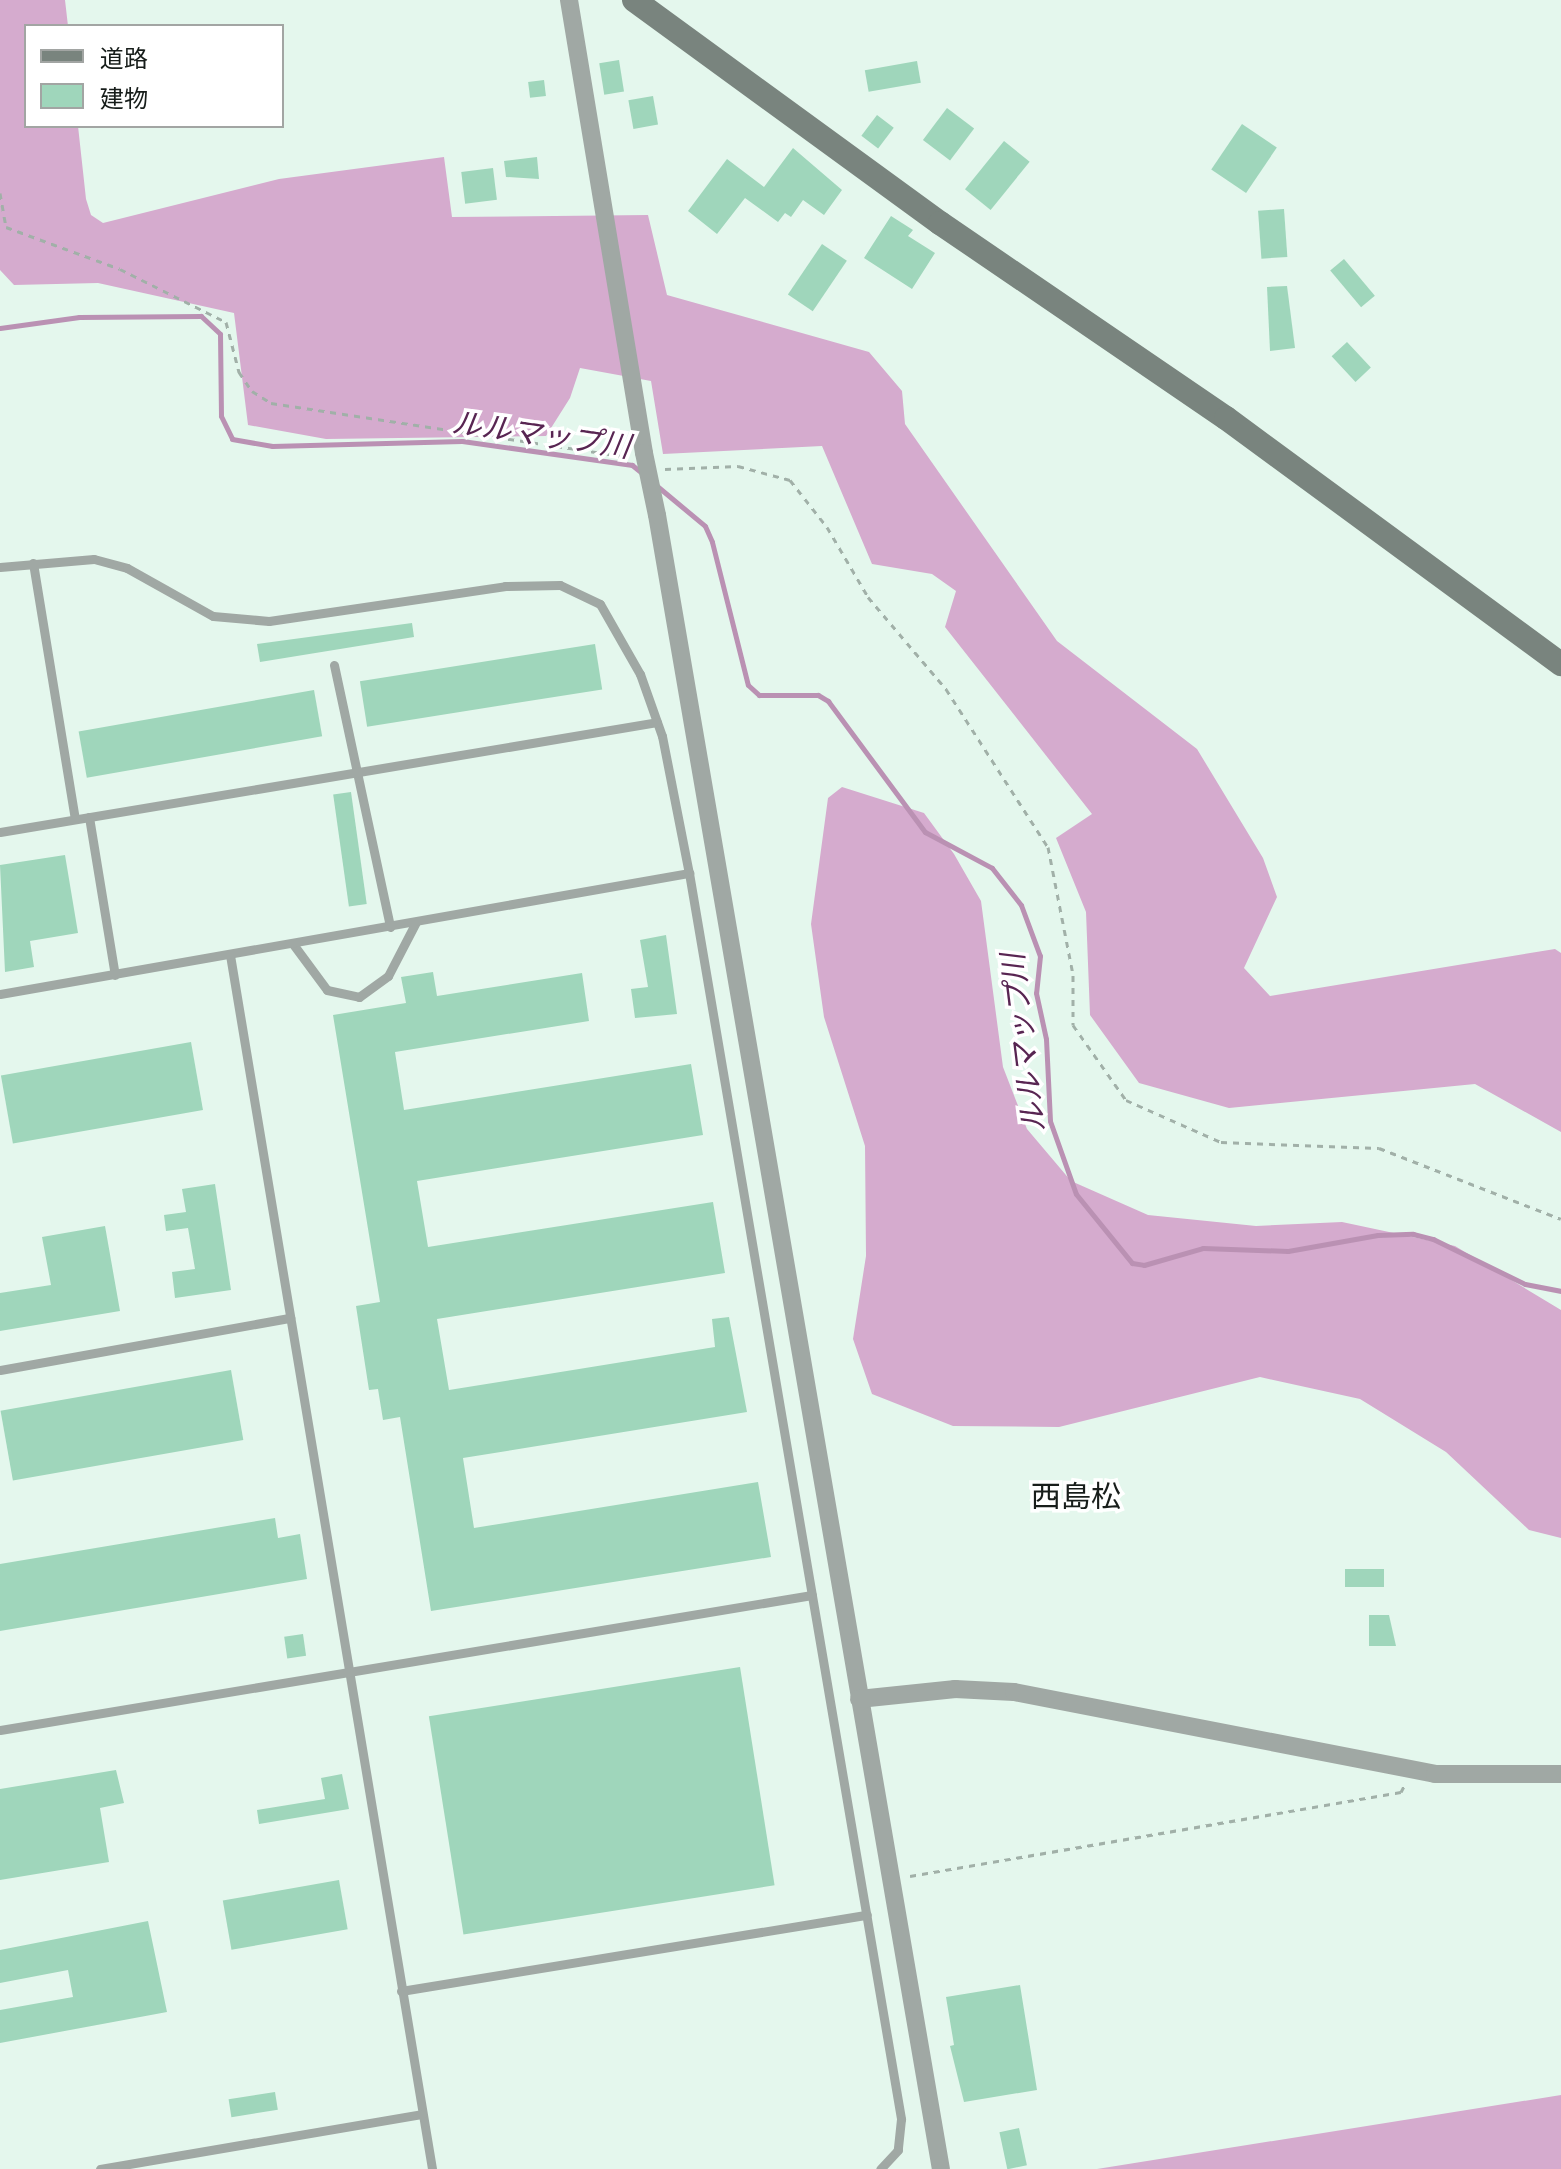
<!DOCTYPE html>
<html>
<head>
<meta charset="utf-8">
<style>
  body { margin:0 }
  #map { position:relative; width:1561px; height:2169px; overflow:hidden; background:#e4f7ed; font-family:"Roboto Condensed","Noto Sans JP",sans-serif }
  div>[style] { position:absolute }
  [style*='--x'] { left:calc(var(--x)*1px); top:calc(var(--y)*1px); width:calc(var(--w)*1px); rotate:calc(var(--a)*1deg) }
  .forest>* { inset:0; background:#d5abce }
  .stream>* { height:5px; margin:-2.5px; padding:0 2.5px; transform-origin:2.5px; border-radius:2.5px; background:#ba91b3 }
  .building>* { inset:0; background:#9fd6bb; transform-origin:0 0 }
  .path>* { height:3px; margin-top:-1.5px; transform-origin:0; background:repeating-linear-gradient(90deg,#a1b0a8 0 6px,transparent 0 12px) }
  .lane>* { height:9px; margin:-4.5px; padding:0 4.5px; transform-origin:4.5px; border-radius:4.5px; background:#a0a8a4 }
  .street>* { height:18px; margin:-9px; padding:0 9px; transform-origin:9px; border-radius:9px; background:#a0a8a4 }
  .secondary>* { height:24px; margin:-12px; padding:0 12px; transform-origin:12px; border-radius:12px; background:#79847e }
  .street-bridge>* { height:18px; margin:-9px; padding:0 9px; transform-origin:9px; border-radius:9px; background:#a0a8a4 }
  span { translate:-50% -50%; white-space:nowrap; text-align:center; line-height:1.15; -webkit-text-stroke:7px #fff; paint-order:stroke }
  .water-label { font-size:30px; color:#582552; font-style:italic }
  .neighbourhood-label { font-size:30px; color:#171d1a }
  .legend { position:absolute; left:24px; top:24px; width:260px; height:104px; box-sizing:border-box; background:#fff; border:2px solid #a2a5a3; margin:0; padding:10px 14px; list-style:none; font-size:24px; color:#171d1a }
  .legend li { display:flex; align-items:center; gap:16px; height:40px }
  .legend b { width:40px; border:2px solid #a2a5a3 }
</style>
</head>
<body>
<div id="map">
  <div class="forest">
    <i style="clip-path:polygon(0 0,65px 0,68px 26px,26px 26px,26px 126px,78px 126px,86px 199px,91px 215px,103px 223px,279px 179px,444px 157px,452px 217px,648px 215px,667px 295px,869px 352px,902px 391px,905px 424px,1057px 641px,1197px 749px,1263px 858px,1277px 897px,1244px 968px,1270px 996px,1555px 949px,1561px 953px,1561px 1132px,1475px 1084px,1229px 1108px,1139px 1083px,1090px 1015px,1086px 912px,1056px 838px,1092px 814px,945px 627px,956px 591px,932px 574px,872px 564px,822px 446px,663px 454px,651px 381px,580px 368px,570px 398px,546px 436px,326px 439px,248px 425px,234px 313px,98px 283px,14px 285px,0 270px)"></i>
    <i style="clip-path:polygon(842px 787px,924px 813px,954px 854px,981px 901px,1003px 1067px,1027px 1129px,1071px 1181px,1148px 1215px,1256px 1226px,1342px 1222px,1455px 1246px,1561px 1310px,1561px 1538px,1529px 1530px,1446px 1452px,1360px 1399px,1260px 1377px,1059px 1427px,953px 1426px,872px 1394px,853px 1339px,866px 1256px,865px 1146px,824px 1017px,811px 924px,828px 798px)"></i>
    <i style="clip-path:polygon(1561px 2095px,1561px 2169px,1097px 2169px)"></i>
  </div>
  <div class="stream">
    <i style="--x:0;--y:328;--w:80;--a:-7.9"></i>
    <i style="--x:79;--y:317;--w:122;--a:-0.5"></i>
    <i style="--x:201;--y:316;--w:26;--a:43"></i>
    <i style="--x:220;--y:334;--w:82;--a:89.3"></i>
    <i style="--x:221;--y:416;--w:25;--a:64"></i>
    <i style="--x:232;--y:439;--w:41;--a:9.9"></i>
    <i style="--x:272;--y:446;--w:190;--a:-1.5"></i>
    <i style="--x:462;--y:441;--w:172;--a:8"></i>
    <i style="--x:632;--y:465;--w:14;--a:39"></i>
    <i style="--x:657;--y:486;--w:62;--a:39.8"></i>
    <i style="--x:705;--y:526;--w:17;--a:66"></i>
    <i style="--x:712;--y:542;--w:147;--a:75.9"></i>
    <i style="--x:748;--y:685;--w:15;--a:42"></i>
    <i style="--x:759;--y:695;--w:59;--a:0"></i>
    <i style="--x:818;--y:695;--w:12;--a:31"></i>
    <i style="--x:828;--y:701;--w:163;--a:53.5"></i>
    <i style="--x:925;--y:832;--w:76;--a:28.2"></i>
    <i style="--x:992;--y:868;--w:47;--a:51.9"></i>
    <i style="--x:1021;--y:905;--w:54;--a:69.6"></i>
    <i style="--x:1040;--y:956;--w:37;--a:96"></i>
    <i style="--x:1036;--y:993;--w:47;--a:77.7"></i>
    <i style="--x:1046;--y:1039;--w:82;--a:87.2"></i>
    <i style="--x:1050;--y:1121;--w:77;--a:70.4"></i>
    <i style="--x:1076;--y:1194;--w:89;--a:50.9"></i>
    <i style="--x:1132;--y:1263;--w:12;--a:9"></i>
    <i style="--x:1144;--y:1265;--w:61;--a:-16.1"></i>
    <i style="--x:1203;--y:1248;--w:85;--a:2"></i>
    <i style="--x:1288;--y:1251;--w:91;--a:-10.1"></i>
    <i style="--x:1378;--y:1235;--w:35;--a:-2"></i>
    <i style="--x:1413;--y:1234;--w:21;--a:14"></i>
    <i style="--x:1433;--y:1239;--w:102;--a:26.1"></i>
    <i style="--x:1525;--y:1284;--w:37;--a:11"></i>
  </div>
  <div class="building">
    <i style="left:619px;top:60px;width:32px;height:20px;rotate:81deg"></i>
    <i style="left:917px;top:61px;width:22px;height:53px;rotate:80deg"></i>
    <i style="left:544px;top:80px;width:16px;height:16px;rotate:83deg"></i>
    <i style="left:653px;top:96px;width:29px;height:25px;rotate:80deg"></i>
    <i style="left:947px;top:108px;width:34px;height:40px;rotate:37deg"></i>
    <i style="left:877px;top:115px;width:21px;height:26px;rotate:37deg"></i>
    <i style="left:1242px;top:124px;width:42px;height:55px;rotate:34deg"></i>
    <i style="left:1004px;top:141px;width:33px;height:62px;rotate:39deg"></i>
    <i style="clip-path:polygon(793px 148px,842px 190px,824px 215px,803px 200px,791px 217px,785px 213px,778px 222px,745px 198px,717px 234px,688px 211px,727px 159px,764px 187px)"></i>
    <i style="clip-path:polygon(537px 157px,539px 179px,506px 177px,504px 161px)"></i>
    <i style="left:493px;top:168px;width:32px;height:32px;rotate:83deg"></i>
    <i style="left:1284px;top:209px;width:48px;height:26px;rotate:86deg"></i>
    <i style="clip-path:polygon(891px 216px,913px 230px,908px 236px,935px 253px,912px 289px,864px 258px)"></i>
    <i style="left:822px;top:244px;width:30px;height:61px;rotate:34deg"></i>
    <i style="left:1344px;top:259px;width:48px;height:18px;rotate:50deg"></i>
    <i style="clip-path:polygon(1287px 286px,1295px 348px,1270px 351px,1267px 287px)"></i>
    <i style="left:1347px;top:342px;width:35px;height:21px;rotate:47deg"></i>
    <i style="clip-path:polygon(412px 623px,414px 637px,260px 662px,257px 644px)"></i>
    <i style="left:595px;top:644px;width:46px;height:238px;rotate:81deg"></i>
    <i style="left:314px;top:690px;width:47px;height:239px;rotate:80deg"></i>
    <i style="left:351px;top:792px;width:113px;height:18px;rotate:82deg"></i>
    <i style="clip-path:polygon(65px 855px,78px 933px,30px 941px,34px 967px,5px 972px,0 865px)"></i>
    <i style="clip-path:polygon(666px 935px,677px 1014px,635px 1018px,631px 989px,648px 987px,640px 940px)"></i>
    <i style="clip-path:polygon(433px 972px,437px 996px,582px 973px,589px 1021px,395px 1052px,404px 1110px,691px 1064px,703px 1135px,417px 1181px,428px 1247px,713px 1202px,725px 1273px,437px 1319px,449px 1390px,715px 1347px,712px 1319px,729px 1317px,747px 1412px,463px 1458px,474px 1528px,758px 1482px,771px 1557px,431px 1611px,400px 1417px,383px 1420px,378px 1389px,369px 1390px,356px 1306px,380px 1302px,333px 1015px,406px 1003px,401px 977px)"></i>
    <i style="left:191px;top:1042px;width:69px;height:193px;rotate:80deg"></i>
    <i style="clip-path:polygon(215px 1184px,231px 1290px,175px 1298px,172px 1272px,195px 1269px,188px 1228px,166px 1231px,164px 1215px,186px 1212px,182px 1189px)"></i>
    <i style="clip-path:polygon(105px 1226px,120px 1311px,0 1331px,0 1293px,51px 1285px,42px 1237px)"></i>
    <i style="left:231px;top:1370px;width:71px;height:234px;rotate:80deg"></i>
    <i style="clip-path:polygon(275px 1518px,278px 1538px,300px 1534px,307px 1579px,0 1631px,0 1564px)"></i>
    <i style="left:1345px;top:1569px;width:39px;height:18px"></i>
    <i style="clip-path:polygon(1369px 1615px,1389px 1615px,1396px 1646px,1369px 1646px)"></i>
    <i style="left:303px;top:1634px;width:22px;height:19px;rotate:82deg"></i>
    <i style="left:740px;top:1667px;width:221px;height:315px;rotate:81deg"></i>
    <i style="clip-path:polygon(116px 1770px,124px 1803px,100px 1808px,109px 1862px,0 1880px,0 1789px)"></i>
    <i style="clip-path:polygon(342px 1774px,349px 1809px,259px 1824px,257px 1810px,325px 1799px,321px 1778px)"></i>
    <i style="left:339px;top:1880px;width:50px;height:118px;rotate:80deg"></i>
    <i style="clip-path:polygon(148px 1921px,167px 2012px,0 2043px,0 2010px,73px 1997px,68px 1970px,0 1983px,0 1950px)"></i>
    <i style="clip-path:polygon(1020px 1985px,1037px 2090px,964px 2102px,950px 2046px,954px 2045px,946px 1997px)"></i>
    <i style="left:275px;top:2092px;width:18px;height:47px;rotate:81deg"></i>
    <i style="left:1019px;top:2128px;width:38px;height:20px;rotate:78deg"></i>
  </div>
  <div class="path">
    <i style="--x:0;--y:193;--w:35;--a:80"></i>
    <i style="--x:6;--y:227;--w:121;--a:20.2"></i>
    <i style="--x:120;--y:269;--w:119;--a:26.6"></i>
    <i style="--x:226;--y:322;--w:52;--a:75.4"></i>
    <i style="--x:239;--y:372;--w:23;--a:56"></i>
    <i style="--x:252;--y:391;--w:22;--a:32"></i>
    <i style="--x:271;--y:403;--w:360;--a:8.6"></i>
    <i style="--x:665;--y:469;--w:73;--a:-2.4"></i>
    <i style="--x:738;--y:466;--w:54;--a:15.1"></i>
    <i style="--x:790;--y:480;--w:60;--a:51.8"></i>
    <i style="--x:827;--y:527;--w:81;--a:59.6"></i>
    <i style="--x:868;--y:597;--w:121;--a:49.7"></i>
    <i style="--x:946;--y:689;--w:188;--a:57.2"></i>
    <i style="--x:1048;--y:847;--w:130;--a:78.9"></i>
    <i style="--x:1073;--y:975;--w:50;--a:90"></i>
    <i style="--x:1073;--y:1025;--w:92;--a:54.8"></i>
    <i style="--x:1126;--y:1100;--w:104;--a:23.9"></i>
    <i style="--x:1221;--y:1142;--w:158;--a:2.2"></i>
    <i style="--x:1379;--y:1148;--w:195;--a:21.3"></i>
    <i style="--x:910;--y:1876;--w:498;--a:-9.7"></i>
    <i style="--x:1401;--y:1792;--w:7;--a:-63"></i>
  </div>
  <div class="lane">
    <i style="--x:33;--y:563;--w:259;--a:80.7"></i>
    <i style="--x:0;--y:567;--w:94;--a:-4.9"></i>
    <i style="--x:94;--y:559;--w:34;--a:15"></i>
    <i style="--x:127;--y:568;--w:98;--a:29.2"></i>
    <i style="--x:213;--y:616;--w:56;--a:5.1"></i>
    <i style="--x:269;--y:621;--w:239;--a:-8.4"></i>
    <i style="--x:505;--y:586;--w:55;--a:-1"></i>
    <i style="--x:560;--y:585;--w:44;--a:25.4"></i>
    <i style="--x:600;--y:604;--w:81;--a:60.3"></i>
    <i style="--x:640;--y:674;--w:66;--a:70.5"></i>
    <i style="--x:662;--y:736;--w:140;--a:78.9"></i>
    <i style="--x:689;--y:873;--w:1264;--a:80.34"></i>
    <i style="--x:901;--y:2119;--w:31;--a:96"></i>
    <i style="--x:898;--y:2150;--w:26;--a:133"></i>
    <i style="--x:334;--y:665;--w:268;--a:77.9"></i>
    <i style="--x:89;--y:817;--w:160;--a:80.7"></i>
    <i style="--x:0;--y:832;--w:666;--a:-9.5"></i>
    <i style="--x:293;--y:944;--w:57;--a:53.5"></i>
    <i style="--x:327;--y:990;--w:33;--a:12"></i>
    <i style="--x:359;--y:997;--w:36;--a:-36"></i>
    <i style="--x:388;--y:976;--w:61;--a:-62.6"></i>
    <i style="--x:230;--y:955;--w:1231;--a:80.55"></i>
    <i style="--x:0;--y:994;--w:700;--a:-9.96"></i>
    <i style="--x:0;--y:1370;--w:295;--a:-10.2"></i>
    <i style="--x:0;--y:1730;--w:823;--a:-9.44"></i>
    <i style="--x:401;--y:1991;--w:472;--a:-9.3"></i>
    <i style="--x:100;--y:2169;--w:326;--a:-9.7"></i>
  </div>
  <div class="street">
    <i style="--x:569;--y:0;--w:459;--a:80.6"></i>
    <i style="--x:657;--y:515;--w:1678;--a:80.26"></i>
    <i style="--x:859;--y:1699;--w:97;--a:-5.9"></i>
    <i style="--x:955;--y:1689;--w:59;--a:2.9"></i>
    <i style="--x:1014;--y:1692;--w:429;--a:11"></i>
    <i style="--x:1435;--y:1774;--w:126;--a:0"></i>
  </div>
  <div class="secondary">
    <i style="--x:634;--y:0;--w:379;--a:36.1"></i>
    <i style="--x:940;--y:223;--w:346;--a:34.3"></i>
    <i style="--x:1226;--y:418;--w:416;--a:36.3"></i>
  </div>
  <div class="street-bridge">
    <i style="--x:644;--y:453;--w:63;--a:78.2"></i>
  </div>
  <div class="water-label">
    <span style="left:541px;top:435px;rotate:8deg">ルルマップ川</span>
    <span style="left:1024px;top:1043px;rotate:-97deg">ルルマップ川</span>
  </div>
  <div class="neighbourhood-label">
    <span style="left:1076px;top:1497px">西島松</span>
  </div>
  <ul class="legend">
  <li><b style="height:10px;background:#79847e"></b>道路</li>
  <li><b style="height:22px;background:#9fd6bb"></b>建物</li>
  </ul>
</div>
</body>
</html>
